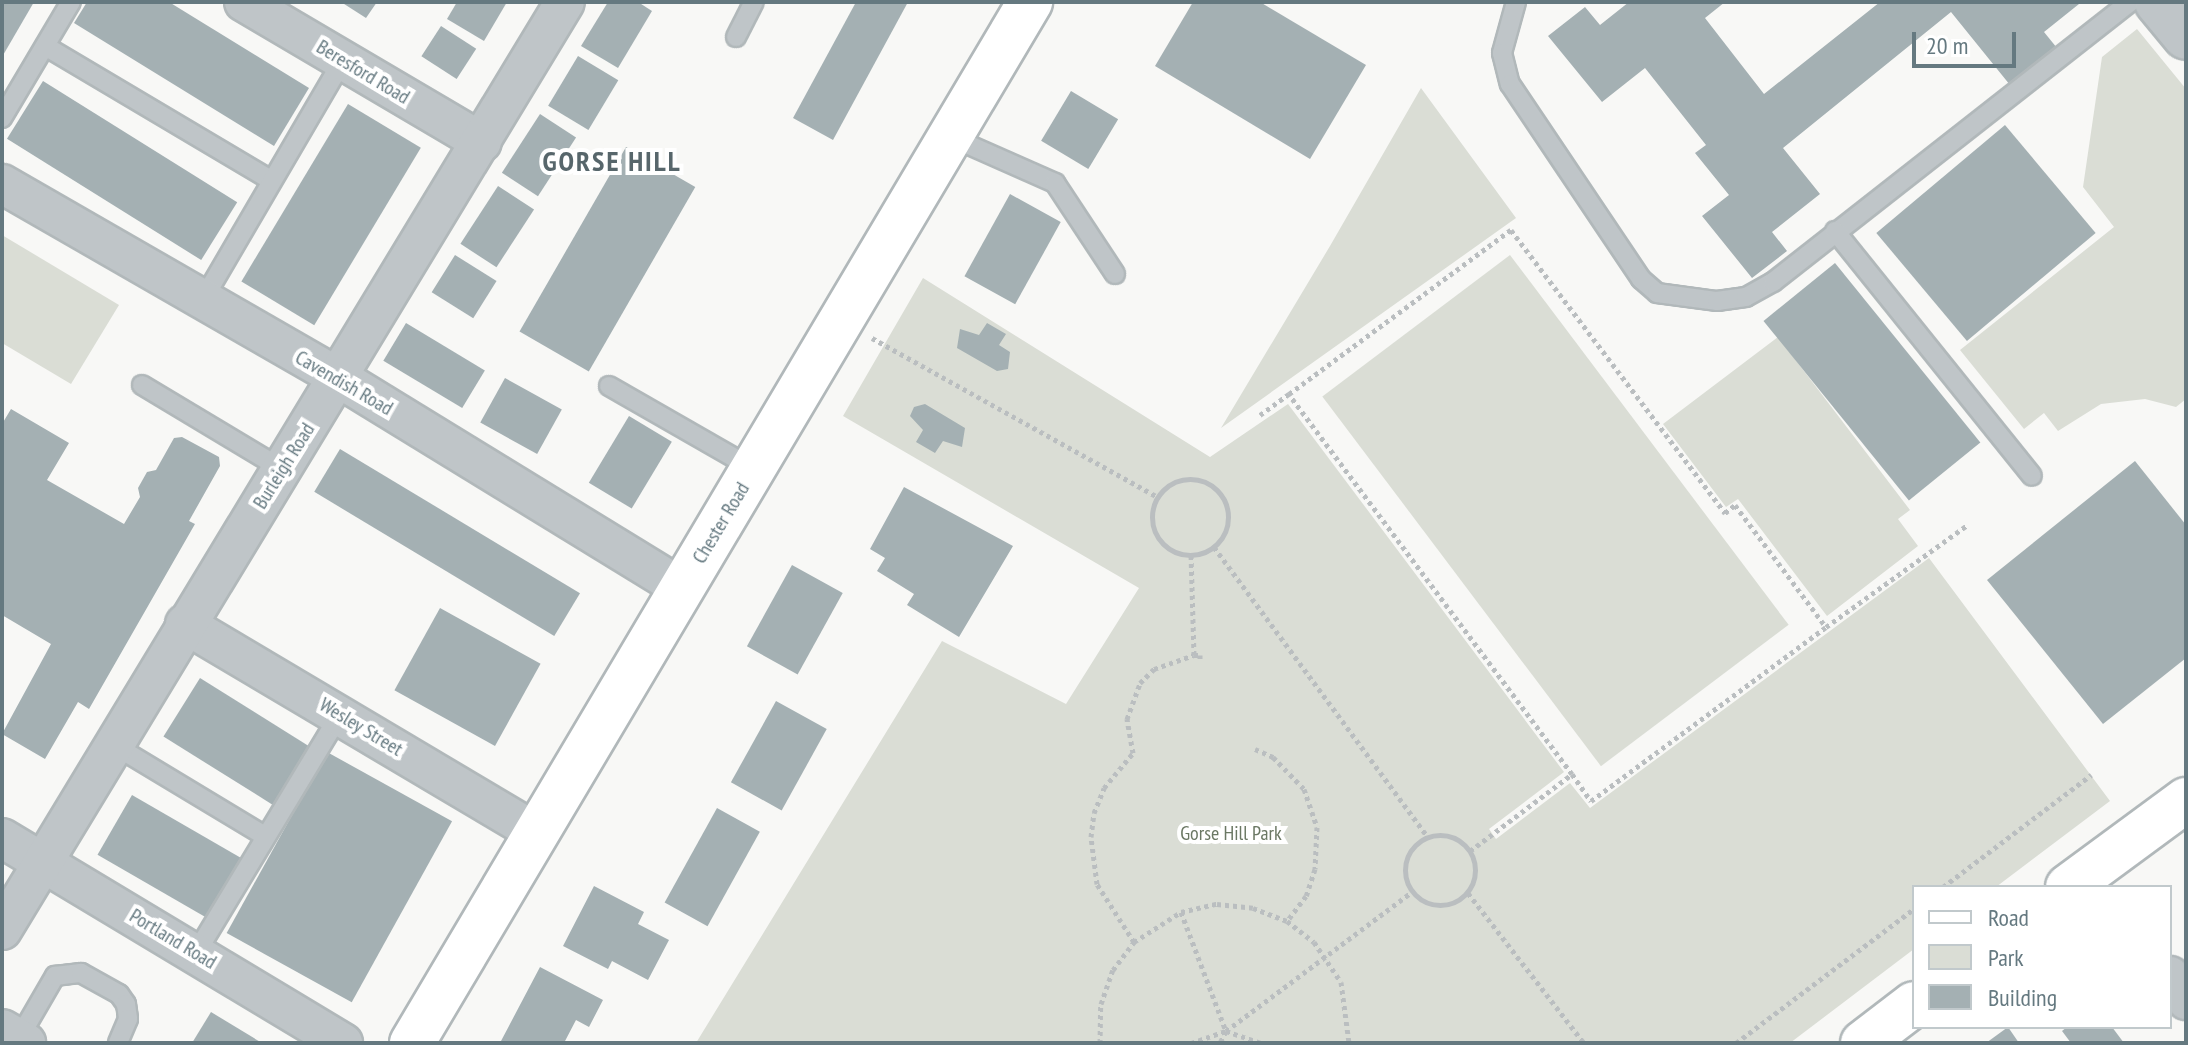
<!DOCTYPE html>
<html>
<head>
<meta charset="utf-8">
<style>
  body { margin:0 }
  #map { position:relative; width:2188px; height:1045px; overflow:hidden; background:#f8f8f6; font-family:"PT Sans Narrow",sans-serif }
  div>[style] { position:absolute }
  [style*='--x'] { left:calc(var(--x)*1px); top:calc(var(--y)*1px); width:calc(var(--w)*1px); rotate:calc(var(--a)*1deg) }
  .green>* { inset:0; background:#daddd5; transform-origin:0 0 }
  .building>* { inset:0; background:#a4b0b3; transform-origin:0 0 }
  .path>* { height:5px; margin-top:-2.5px; transform-origin:0; background:repeating-linear-gradient(90deg,#babec0 0 4px,transparent 0 8px) }
  .path>.ring { margin:-2.5px; padding:0; box-sizing:content-box; background:none; border:5px solid #babec0; border-radius:50% }
  .roads { filter:drop-shadow(2px 0 #b1b8ba) drop-shadow(-2px 0 #b1b8ba) drop-shadow(0 2px #b1b8ba) drop-shadow(0 -2px #b1b8ba) }
  .service>* { height:18px; margin:-9px; padding:0 9px; transform-origin:9px; border-radius:9px; background:#bfc5c8 }
  .minor>* { height:38px; margin:-19px; padding:0 19px; transform-origin:19px; border-radius:19px; background:#bfc5c8 }
  .tertiary>* { height:44px; margin:-22px; padding:0 22px; transform-origin:22px; border-radius:22px; background:#bfc5c8 }
  .primary>* { height:44px; margin:-22px; padding:0 22px; transform-origin:22px; border-radius:22px; background:#fff }
  .trunk>* { height:44px; margin:-22px; padding:0 22px; transform-origin:22px; border-radius:22px; background:#fff }
  span { translate:-50% -50%; white-space:nowrap; text-align:center; line-height:1.15; -webkit-text-stroke:8px #fff; paint-order:stroke }
  .street-label { font-size:20px; color:#657980 }
  .park-label { font-size:20px; color:#6b7864 }
  .district-label { font-size:28px; color:#57666b; font-weight:700; letter-spacing:2px }
  .frame { position:absolute; inset:0; border:4px solid #657980; pointer-events:none }
  .legend { position:absolute; left:1912px; top:885px; width:260px; height:144px; box-sizing:border-box; background:#fff; border:2px solid #c1c9cc; margin:0; padding:10px 14px; list-style:none; font-size:24px; color:#657980 }
  .legend li { display:flex; align-items:center; gap:16px; height:40px }
  .legend b { width:40px; border:2px solid #c1c9cc }
  .scale { position:absolute; left:1912px; top:32px; width:104px; height:36px; box-sizing:border-box; border:4px solid #657980; border-top:0; padding-left:10px; font-size:24px; line-height:28px; white-space:nowrap; color:#657980; -webkit-text-stroke:6px #fff; paint-order:stroke }
</style>
</head>
<body>
<div id="map">
  <div class="green">
    <i style="clip-path:polygon(2137px 29px,2186px 89px,2186px 399px,2176px 407px,2145px 399px,2101px 404px,2058px 431px,2044px 413px,2024px 429px,1960px 350px,2114px 227px,2083px 187px,2102px 57px)"></i>
    <i style="clip-path:polygon(1421px 88px,1516px 218px,1221px 428px,1330px 246px)"></i>
    <i style="clip-path:polygon(2px 235px,119px 305px,71px 384px,2px 343px)"></i>
    <i style="left:1510px;top:255px;width:463px;height:235px;rotate:53deg"></i>
    <i style="clip-path:polygon(923px 278px,1210px 457px,1288px 404px,1564px 772px,1489px 829px,1496px 839px,1570px 783px,1590px 808px,1929px 558px,2110px 801px,1996px 887px,1914px 887px,1914px 949px,1790px 1043px,696px 1043px,942px 641px,1066px 704px,1139px 588px,843px 416px)"></i>
    <i style="clip-path:polygon(1778px 337px,1910px 510px,1898px 519px,1918px 546px,1827px 616px,1738px 499px,1726px 507px,1663px 424px)"></i>
  </div>
  <div class="building">
    <i style="clip-path:polygon(2px 2px,34px 2px,2px 57px)"></i>
    <i style="clip-path:polygon(87px 2px,169px 2px,309px 88px,274px 146px,74px 23px)"></i>
    <i style="clip-path:polygon(341px 2px,377px 2px,366px 18px)"></i>
    <i style="clip-path:polygon(457px 2px,507px 2px,484px 41px,447px 19px)"></i>
    <i style="clip-path:polygon(608px 2px,638px 2px,652px 11px,618px 68px,581px 46px)"></i>
    <i style="clip-path:polygon(856px 2px,908px 2px,833px 140px,793px 118px)"></i>
    <i style="clip-path:polygon(1193px 2px,1260px 2px,1366px 65px,1310px 159px,1155px 66px)"></i>
    <i style="clip-path:polygon(1629px 2px,1725px 2px,1705px 18px,1764px 94px,1880px 2px,2079px 4px,2044px 32px,2057px 48px,2010px 85px,1951px 12px,1783px 148px,1820px 194px,1772px 232px,1787px 251px,1752px 278px,1702px 216px,1729px 195px,1695px 153px,1706px 145px,1645px 68px,1602px 102px,1548px 36px,1585px 7px,1600px 25px)"></i>
    <i style="left:441px;top:26px;width:42px;height:36px;rotate:33deg"></i>
    <i style="left:578px;top:56px;width:47px;height:58px;rotate:31deg"></i>
    <i style="left:43px;top:81px;width:229px;height:68px;rotate:32deg"></i>
    <i style="left:1071px;top:91px;width:55px;height:58px;rotate:31deg"></i>
    <i style="left:348px;top:104px;width:85px;height:207px;rotate:31deg"></i>
    <i style="left:540px;top:114px;width:43px;height:70px;rotate:33deg"></i>
    <i style="left:2005px;top:125px;width:141px;height:168px;rotate:50deg"></i>
    <i style="left:626px;top:147px;width:80px;height:213px;rotate:30deg"></i>
    <i style="left:498px;top:186px;width:43px;height:69px;rotate:33deg"></i>
    <i style="left:1010px;top:194px;width:58px;height:94px;rotate:29deg"></i>
    <i style="left:455px;top:255px;width:49px;height:44px;rotate:32deg"></i>
    <i style="left:1835px;top:263px;width:231px;height:92px;rotate:51deg"></i>
    <i style="left:406px;top:323px;width:92px;height:44px;rotate:31deg"></i>
    <i style="clip-path:polygon(987px 323px,1006px 334px,999px 345px,1010px 352px,1008px 369px,997px 371px,957px 348px,960px 329px,979px 335px)"></i>
    <i style="left:505px;top:378px;width:65px;height:51px;rotate:29deg"></i>
    <i style="clip-path:polygon(925px 404px,965px 428px,962px 447px,943px 441px,935px 453px,916px 442px,923px 430px,910px 416px,914px 407px)"></i>
    <i style="clip-path:polygon(11px 409px,69px 443px,47px 480px,124px 524px,140px 497px,138px 488px,147px 472px,156px 470px,174px 438px,182px 437px,219px 457px,220px 466px,189px 521px,195px 524px,89px 709px,78px 702px,45px 759px,2px 734px,51px 644px,2px 615px,2px 424px)"></i>
    <i style="left:629px;top:416px;width:50px;height:78px;rotate:31deg"></i>
    <i style="left:340px;top:449px;width:280px;height:50px;rotate:31deg"></i>
    <i style="clip-path:polygon(2135px 461px,2186px 525px,2186px 658px,2103px 724px,1987px 580px)"></i>
    <i style="clip-path:polygon(904px 487px,1013px 546px,959px 637px,907px 605px,914px 594px,877px 571px,885px 558px,870px 549px)"></i>
    <i style="left:792px;top:565px;width:58px;height:93px;rotate:29deg"></i>
    <i style="left:440px;top:608px;width:115px;height:94px;rotate:29deg"></i>
    <i style="left:200px;top:678px;width:130px;height:69px;rotate:32deg"></i>
    <i style="left:776px;top:701px;width:58px;height:93px;rotate:29deg"></i>
    <i style="left:327px;top:752px;width:143px;height:207px;rotate:29deg"></i>
    <i style="left:132px;top:795px;width:131px;height:69px;rotate:30deg"></i>
    <i style="left:717px;top:808px;width:49px;height:108px;rotate:29deg"></i>
    <i style="clip-path:polygon(594px 886px,644px 912px,638px 924px,669px 940px,648px 980px,612px 961px,608px 969px,563px 946px)"></i>
    <i style="clip-path:polygon(540px 967px,603px 1000px,589px 1027px,576px 1020px,564px 1043px,506px 1043px,501px 1041px)"></i>
    <i style="clip-path:polygon(211px 1012px,262px 1043px,192px 1043px)"></i>
    <i style="clip-path:polygon(2008px 1027px,2019px 1043px,1986px 1043px)"></i>
    <i style="clip-path:polygon(2067px 1027px,2112px 1027px,2124px 1043px,2071px 1043px,2062px 1031px)"></i>
  </div>
  <div class="path">
    <i style="--x:872;--y:338;--w:327;--a:29.1"></i>
    <i style="--x:1260;--y:415;--w:36;--a:-36"></i>
    <i class="ring" style="left:1152px;top:479px;width:71px;height:71px"></i>
    <i style="--x:1214;--y:547;--w:360;--a:53.6"></i>
    <i style="--x:1194;--y:655;--w:6;--a:0"></i>
    <i style="--x:1200;--y:655;--w:6;--a:90"></i>
    <i style="--x:1255;--y:749;--w:20;--a:24"></i>
    <i style="--x:1273;--y:757;--w:45;--a:45.9"></i>
    <i style="--x:1304;--y:789;--w:40;--a:71.1"></i>
    <i style="--x:1317;--y:827;--w:42;--a:92.7"></i>
    <i style="--x:1315;--y:869;--w:28;--a:108"></i>
    <i style="--x:1306;--y:896;--w:31;--a:127"></i>
    <i style="--x:1572;--y:774;--w:33;--a:55"></i>
    <i style="--x:1591;--y:801;--w:292;--a:-36.5"></i>
    <i class="ring" style="left:1405px;top:835px;width:65px;height:65px"></i>
    <i style="--x:1470;--y:851;--w:128;--a:-37"></i>
    <i style="--x:1572;--y:774;--w:474;--a:-126.7"></i>
    <i style="--x:1289;--y:394;--w:276;--a:-36.5"></i>
    <i style="--x:1511;--y:230;--w:355;--a:52.9"></i>
    <i style="--x:1725;--y:513;--w:13;--a:-39"></i>
    <i style="--x:1735;--y:505;--w:152;--a:53.3"></i>
    <i style="--x:1826;--y:627;--w:173;--a:-35.8"></i>
    <i style="--x:1943;--y:887;--w:186;--a:-37.1"></i>
    <i style="--x:1468;--y:893;--w:190;--a:52.3"></i>
    <i style="--x:1181;--y:912;--w:127;--a:69.3"></i>
    <i style="--x:1226;--y:1031;--w:13;--a:117"></i>
    <i style="--x:1134;--y:942;--w:69;--a:-122.5"></i>
    <i style="--x:1097;--y:884;--w:47;--a:-97.3"></i>
    <i style="--x:1091;--y:837;--w:24;--a:-83"></i>
    <i style="--x:1094;--y:813;--w:27;--a:-68"></i>
    <i style="--x:1104;--y:788;--w:45;--a:-50.4"></i>
    <i style="--x:1133;--y:753;--w:35;--a:-100"></i>
    <i style="--x:1127;--y:719;--w:38;--a:-70"></i>
    <i style="--x:1140;--y:683;--w:20;--a:-45"></i>
    <i style="--x:1154;--y:669;--w:42;--a:-19.3"></i>
    <i style="--x:1194;--y:655;--w:100;--a:-91.7"></i>
    <i style="--x:1226;--y:1031;--w:36;--a:19"></i>
    <i style="--x:1100;--y:1043;--w:39;--a:-89"></i>
    <i style="--x:1101;--y:1004;--w:36;--a:-71"></i>
    <i style="--x:1113;--y:970;--w:35;--a:-53"></i>
    <i style="--x:1134;--y:942;--w:56;--a:-32.6"></i>
    <i style="--x:1181;--y:912;--w:37;--a:-13"></i>
    <i style="--x:1217;--y:904;--w:36;--a:6"></i>
    <i style="--x:1253;--y:908;--w:36;--a:21"></i>
    <i style="--x:1287;--y:921;--w:34;--a:38"></i>
    <i style="--x:1314;--y:942;--w:48;--a:56"></i>
    <i style="--x:1341;--y:982;--w:62;--a:82.5"></i>
    <i style="--x:1191;--y:1043;--w:37;--a:-19"></i>
    <i style="--x:1226;--y:1031;--w:232;--a:-36.8"></i>
    <i style="--x:1736;--y:1043;--w:223;--a:-37"></i>
  </div>
  <div class="roads">
    <div class="service">
      <i style="--x:1516;--y:2;--w:53;--a:105.4"></i>
      <i style="--x:1502;--y:53;--w:32;--a:76"></i>
      <i style="--x:1510;--y:84;--w:235;--a:56.1"></i>
      <i style="--x:1641;--y:279;--w:21;--a:41"></i>
      <i style="--x:1657;--y:293;--w:61;--a:7.6"></i>
      <i style="--x:1717;--y:301;--w:29;--a:-8"></i>
      <i style="--x:1746;--y:297;--w:31;--a:-29"></i>
      <i style="--x:1773;--y:282;--w:454;--a:-38.1"></i>
      <i style="--x:736;--y:37;--w:39;--a:-63"></i>
      <i style="--x:45;--y:46;--w:263;--a:30.7"></i>
      <i style="--x:2;--y:118;--w:135;--a:-59.3"></i>
      <i style="--x:951;--y:137;--w:114;--a:23.9"></i>
      <i style="--x:1055;--y:183;--w:109;--a:56.6"></i>
      <i style="--x:1835;--y:231;--w:314;--a:51.2"></i>
      <i style="--x:201;--y:303;--w:281;--a:-59.7"></i>
      <i style="--x:142;--y:385;--w:163;--a:31"></i>
      <i style="--x:609;--y:386;--w:167;--a:29.8"></i>
      <i style="--x:114;--y:745;--w:176;--a:31.1"></i>
      <i style="--x:196;--y:953;--w:279;--a:-58.9"></i>
      <i style="--x:19;--y:1038;--w:72;--a:-59.9"></i>
      <i style="--x:55;--y:976;--w:26;--a:-7"></i>
      <i style="--x:81;--y:973;--w:43;--a:28.9"></i>
      <i style="--x:119;--y:994;--w:12;--a:55"></i>
      <i style="--x:126;--y:1004;--w:15;--a:82"></i>
      <i style="--x:128;--y:1019;--w:26;--a:113"></i>
    </div>
    <div class="minor">
      <i style="--x:244;--y:2;--w:276;--a:30.5"></i>
      <i style="--x:2;--y:184;--w:389;--a:29.9"></i>
      <i style="--x:339;--y:378;--w:402;--a:31.5"></i>
      <i style="--x:185;--y:624;--w:408;--a:30.7"></i>
      <i style="--x:2;--y:838;--w:398;--a:31"></i>
      <i style="--x:2;--y:930;--w:1085;--a:-58.76"></i>
      <i style="--x:2170;--y:976;--w:29;--a:56"></i>
      <i style="--x:2;--y:1029;--w:28;--a:30"></i>
    </div>
    <div class="tertiary">
      <i style="--x:2157;--y:2;--w:45;--a:50.4"></i>
    </div>
    <div class="primary">
      <i style="--x:2068;--y:887;--w:147;--a:-36.4"></i>
      <i style="--x:1863;--y:1043;--w:64;--a:-37.4"></i>
    </div>
    <div class="trunk">
      <i style="--x:412;--y:1043;--w:1211;--a:-59.3"></i>
    </div>
  </div>
  <div class="street-label">
    <span style="left:363px;top:72px;rotate:31deg">Beresford Road</span>
    <span style="left:344px;top:383px;rotate:30deg">Cavendish Road</span>
    <span style="left:284px;top:466px;rotate:-58deg">Burleigh Road</span>
    <span style="left:721px;top:523px;rotate:-59deg">Chester Road</span>
    <span style="left:361px;top:727px;rotate:31deg">Wesley Street</span>
    <span style="left:173px;top:939px;rotate:31deg">Portland Road</span>
  </div>
  <div class="park-label">
    <span style="left:1231px;top:833px">Gorse Hill Park</span>
  </div>
  <div class="district-label">
    <span style="left:612px;top:161px">GORSE HILL</span>
  </div>
  <div class="frame"></div>
  <ul class="legend">
  <li><b style="height:10px;background:#fff"></b>Road</li>
  <li><b style="height:22px;background:#daddd5"></b>Park</li>
  <li><b style="height:22px;background:#a4b0b3"></b>Building</li>
  </ul>
  <div class="scale">20 m</div>
</div>
</body>
</html>
